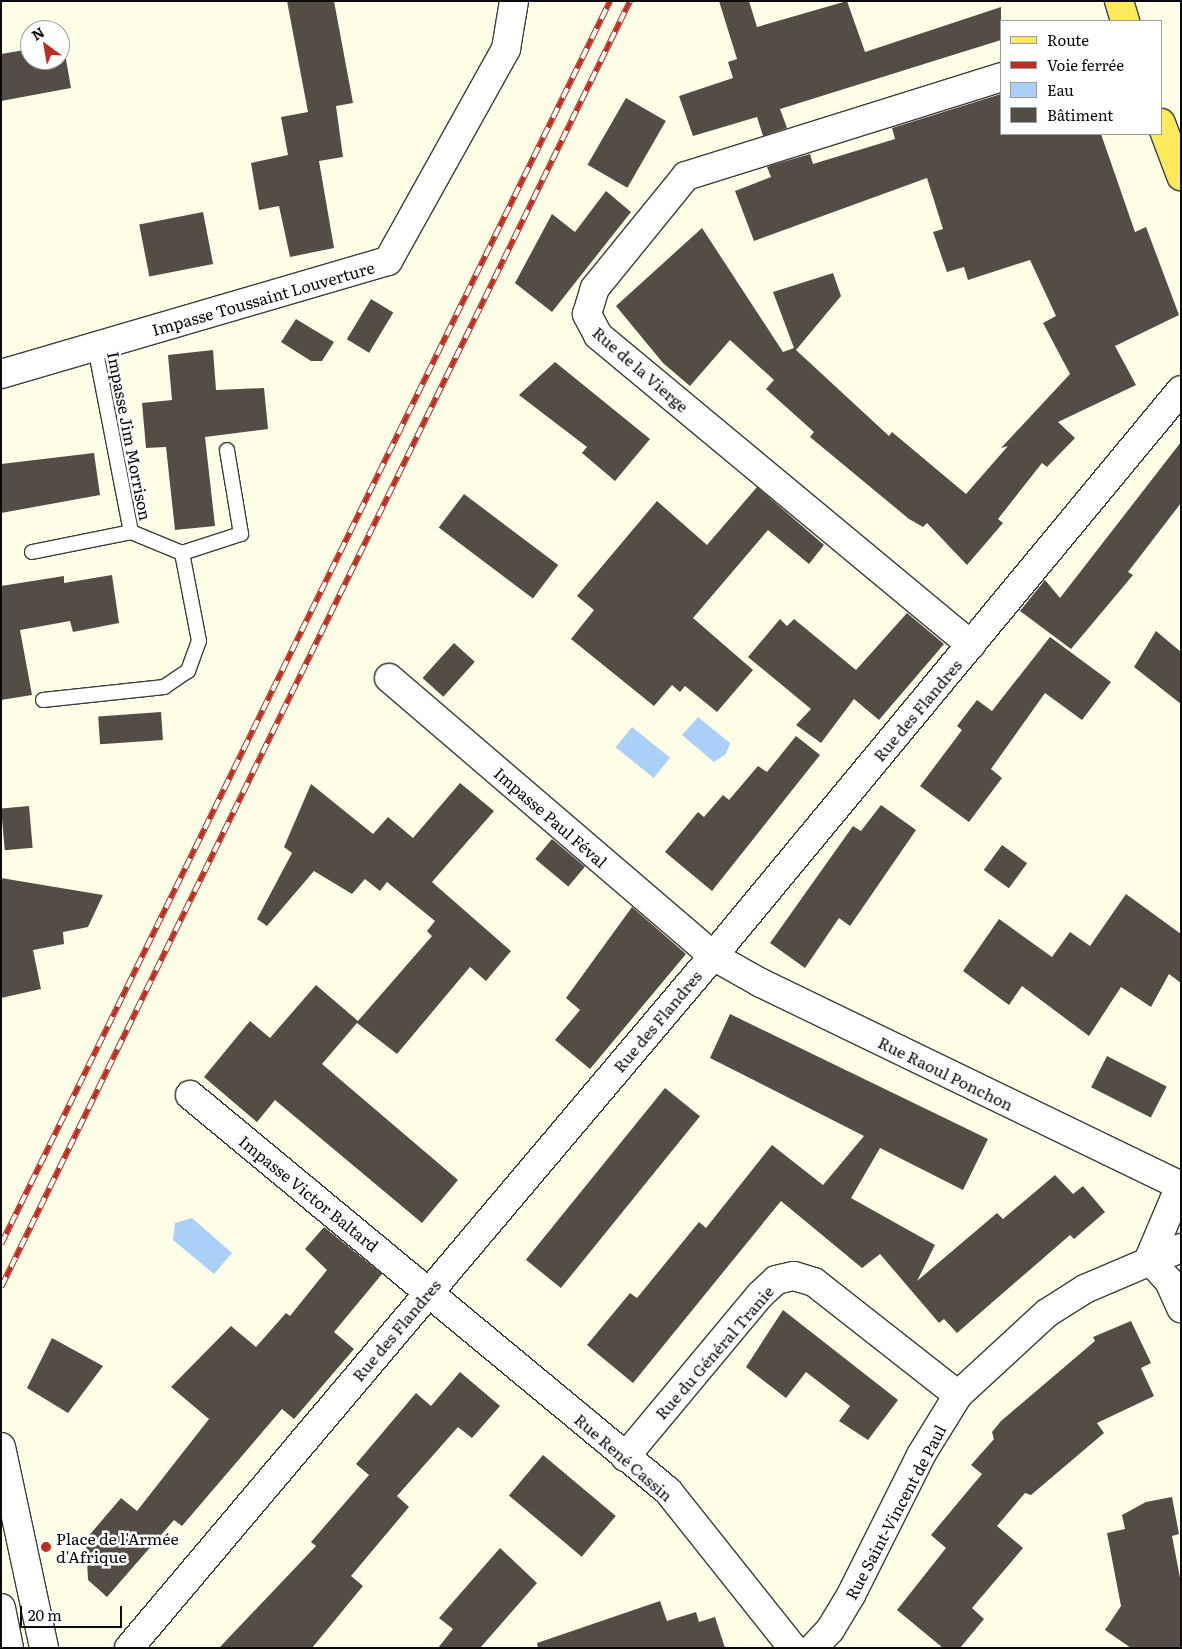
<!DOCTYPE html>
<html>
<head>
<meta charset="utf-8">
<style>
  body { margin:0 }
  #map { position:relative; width:1182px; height:1649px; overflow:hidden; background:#fffee7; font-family:Literata,serif }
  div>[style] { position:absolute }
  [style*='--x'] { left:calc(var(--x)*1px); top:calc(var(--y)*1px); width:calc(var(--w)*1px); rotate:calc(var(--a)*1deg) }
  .water>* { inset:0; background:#abd0f7; transform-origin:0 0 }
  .building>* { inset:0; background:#534d46; transform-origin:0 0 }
  .roads { filter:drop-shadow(1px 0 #3d3d3d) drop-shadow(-1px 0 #3d3d3d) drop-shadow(0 1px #3d3d3d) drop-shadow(0 -1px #3d3d3d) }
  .lane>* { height:14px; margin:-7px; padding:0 7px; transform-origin:7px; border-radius:7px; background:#fff }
  .street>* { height:28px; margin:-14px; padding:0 14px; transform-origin:14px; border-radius:14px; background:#fff }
  .primary>* { height:28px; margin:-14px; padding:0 14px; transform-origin:14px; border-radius:14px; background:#fcea5b }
  .rail>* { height:5.5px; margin-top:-2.75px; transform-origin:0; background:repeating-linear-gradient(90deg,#fff 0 11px,#bc2e21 0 22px); box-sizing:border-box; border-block:1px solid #bc2e21 }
  .dots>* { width:14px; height:14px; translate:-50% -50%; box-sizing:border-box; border:2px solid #fff; border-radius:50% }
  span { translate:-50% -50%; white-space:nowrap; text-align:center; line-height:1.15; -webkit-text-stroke:5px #fff; paint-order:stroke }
  .street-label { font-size:16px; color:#0a0a0a }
  .poi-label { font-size:16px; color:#0a0a0a }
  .left { translate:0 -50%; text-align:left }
  .frame { position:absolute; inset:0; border:2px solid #0a0a0a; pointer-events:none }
  .legend { position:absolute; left:1000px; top:20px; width:162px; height:115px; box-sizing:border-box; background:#fff; border:1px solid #9d9d9d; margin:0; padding:6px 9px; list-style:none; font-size:15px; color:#0a0a0a }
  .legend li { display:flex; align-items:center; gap:10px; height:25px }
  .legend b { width:25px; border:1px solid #9d9d9d }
  .north { position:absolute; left:20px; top:20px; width:50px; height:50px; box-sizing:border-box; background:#fff; border:1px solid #9d9d9d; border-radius:50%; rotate:328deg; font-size:14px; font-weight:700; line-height:20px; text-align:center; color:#0a0a0a }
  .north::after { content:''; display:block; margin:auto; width:18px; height:22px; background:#bc2e21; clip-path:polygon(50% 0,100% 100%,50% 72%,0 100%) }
  .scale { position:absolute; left:20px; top:1606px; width:102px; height:22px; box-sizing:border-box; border:2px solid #0a0a0a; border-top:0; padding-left:6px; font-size:15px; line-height:18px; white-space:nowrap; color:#0a0a0a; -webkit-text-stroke:4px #fff; paint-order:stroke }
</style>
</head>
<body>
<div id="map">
  <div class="water">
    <i style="clip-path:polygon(698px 717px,730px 743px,726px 754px,714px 762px,682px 735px)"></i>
    <i style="left:632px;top:727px;width:49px;height:26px;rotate:39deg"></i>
    <i style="clip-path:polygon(192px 1218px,232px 1253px,214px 1274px,173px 1240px,175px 1223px)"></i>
  </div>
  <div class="building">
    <i style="clip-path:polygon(287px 1px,334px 1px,353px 103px,336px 106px,343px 157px,319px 161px,334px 248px,290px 257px,279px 206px,259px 210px,251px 163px,288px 155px,281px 117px,308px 112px)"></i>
    <i style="clip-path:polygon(719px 1px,749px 1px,757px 27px,847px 1px,865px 52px,1001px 7px,1001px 40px,780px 109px,787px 128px,763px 136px,757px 117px,693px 136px,679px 96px,733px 78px,728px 62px,737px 59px)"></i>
    <i style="clip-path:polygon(63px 42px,71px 88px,1px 101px,1px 54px,30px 49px,30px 60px,60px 60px)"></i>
    <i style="clip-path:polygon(1001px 94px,1001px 134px,1101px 134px,1135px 232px,1146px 227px,1179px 315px,1115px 346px,1136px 385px,1058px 422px,1075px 438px,1047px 467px,1042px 463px,998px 519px,1003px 523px,967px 565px,927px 523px,923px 527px,909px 519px,810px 437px,814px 432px,766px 389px,774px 380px,730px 340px,690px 386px,663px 363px,616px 306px,702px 228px,783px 352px,794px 348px,773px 292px,833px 273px,841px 296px,796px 350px,889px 436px,892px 432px,966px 494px,1008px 446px,1001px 448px,1070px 374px,1043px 323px,1056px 316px,1030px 260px,968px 280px,964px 267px,947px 272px,933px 232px,943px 229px,927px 178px,754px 241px,735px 191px,771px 177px,767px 167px,772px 165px,810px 154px,813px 164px,895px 139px,892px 128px)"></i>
    <i style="left:626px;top:98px;width:46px;height:77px;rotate:30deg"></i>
    <i style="clip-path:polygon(606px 191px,631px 212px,552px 312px,515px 283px,552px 214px,575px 232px)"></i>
    <i style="left:203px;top:212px;width:53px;height:65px;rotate:79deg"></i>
    <i style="left:371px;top:299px;width:26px;height:47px;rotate:31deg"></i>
    <i style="clip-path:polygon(296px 319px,334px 342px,322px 361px,311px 361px,281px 342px)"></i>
    <i style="clip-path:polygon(213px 350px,216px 390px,264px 388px,268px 429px,205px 437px,215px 526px,175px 530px,166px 447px,146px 448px,142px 403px,172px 400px,168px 355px)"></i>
    <i style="clip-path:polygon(555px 362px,650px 439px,615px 481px,582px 453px,587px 447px,519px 395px)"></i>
    <i style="clip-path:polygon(1181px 442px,1181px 503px,1128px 572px,1133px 575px,1071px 649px,1020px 611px,1045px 580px,1060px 598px)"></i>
    <i style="clip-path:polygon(94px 453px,100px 495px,1px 513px,1px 464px)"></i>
    <i style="clip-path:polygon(757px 487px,824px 545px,809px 564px,768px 530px,693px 618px,753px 670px,717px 712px,685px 686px,680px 692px,672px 685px,654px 706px,571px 639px,594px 610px,577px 596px,657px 501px,707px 545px)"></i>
    <i style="left:464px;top:494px;width:118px;height:42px;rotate:37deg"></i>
    <i style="clip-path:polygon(112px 575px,119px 623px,73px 632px,70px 621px,20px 630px,32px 695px,1px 700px,1px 586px,64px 576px,64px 583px)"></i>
    <i style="clip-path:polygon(907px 613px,944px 644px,879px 720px,854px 699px,821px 743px,796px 725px,811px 709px,748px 657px,780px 619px,787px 626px,794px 619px,856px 670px)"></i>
    <i style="clip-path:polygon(1156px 631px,1181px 652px,1181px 704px,1134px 667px)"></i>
    <i style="clip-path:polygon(1050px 637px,1111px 682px,1082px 720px,1045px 693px,991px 769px,1002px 778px,969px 822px,920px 786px,962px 730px,957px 726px,977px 700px,992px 711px)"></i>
    <i style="left:454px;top:643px;width:28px;height:47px;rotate:42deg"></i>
    <i style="left:161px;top:712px;width:28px;height:63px;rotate:86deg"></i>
    <i style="clip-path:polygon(796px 736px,820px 755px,712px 891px,665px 852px,698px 812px,704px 817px,723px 795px,729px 800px,758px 766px,767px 772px)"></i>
    <i style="clip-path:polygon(460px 783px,494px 811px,432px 882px,511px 951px,486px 981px,470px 967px,397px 1054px,357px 1023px,322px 1064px,458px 1180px,422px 1223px,275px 1100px,257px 1122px,204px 1077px,250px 1021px,270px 1038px,316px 985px,358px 1021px,432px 936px,427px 931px,435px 921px,387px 882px,380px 891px,365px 879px,352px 894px,314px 871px,267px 926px,257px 919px,292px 853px,284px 847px,311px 784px,373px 834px,388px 817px,413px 838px)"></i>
    <i style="clip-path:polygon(881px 805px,916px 830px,850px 926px,839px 918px,805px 968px,770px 943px,853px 826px,861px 831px)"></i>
    <i style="left:29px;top:806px;width:42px;height:28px;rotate:85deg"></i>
    <i style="left:552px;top:839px;width:43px;height:26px;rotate:40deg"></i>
    <i style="left:1002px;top:845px;width:31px;height:31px;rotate:36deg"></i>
    <i style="clip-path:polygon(1px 878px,103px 895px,88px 927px,63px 932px,64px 944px,33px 950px,41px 989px,1px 998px)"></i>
    <i style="clip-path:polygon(1126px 894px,1181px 934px,1181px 983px,1169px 974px,1151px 1007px,1121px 987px,1089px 1036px,1022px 986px,1009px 1005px,963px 971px,999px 919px,1052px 957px,1070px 932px,1090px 946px)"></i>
    <i style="clip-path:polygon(632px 907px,686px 954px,590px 1069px,555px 1040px,580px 1010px,566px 998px)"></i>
    <i style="clip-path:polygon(730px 1014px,988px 1139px,963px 1190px,880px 1148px,851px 1198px,935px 1245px,917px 1281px,997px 1213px,1003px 1219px,1055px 1175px,1073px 1194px,1083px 1186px,1105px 1212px,1074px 1239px,1070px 1235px,957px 1333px,944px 1319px,939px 1323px,880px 1254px,862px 1268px,781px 1201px,633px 1383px,587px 1345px,630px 1293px,637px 1298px,699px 1222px,706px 1228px,772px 1145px,823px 1185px,864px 1136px,710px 1058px)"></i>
    <i style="left:1107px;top:1056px;width:67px;height:35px;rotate:27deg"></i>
    <i style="left:665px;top:1088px;width:45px;height:221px;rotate:39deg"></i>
    <i style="clip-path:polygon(324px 1227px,382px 1274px,334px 1332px,354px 1349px,294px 1419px,282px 1409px,182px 1526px,174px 1520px,107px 1597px,88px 1580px,86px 1539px,121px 1498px,137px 1511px,209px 1419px,171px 1387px,231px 1326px,256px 1347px,286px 1313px,290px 1316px,327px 1270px,305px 1249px)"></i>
    <i style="clip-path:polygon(783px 1310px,898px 1400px,868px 1440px,839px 1421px,850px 1406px,806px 1372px,786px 1398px,746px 1367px)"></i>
    <i style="clip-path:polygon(1131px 1321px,1151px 1363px,1141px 1368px,1154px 1396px,1097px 1423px,1104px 1433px,1031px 1495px,1025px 1493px,997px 1526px,1023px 1548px,972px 1608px,984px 1619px,960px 1648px,943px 1648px,897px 1610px,946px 1548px,931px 1535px,982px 1474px,971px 1465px,994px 1439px,992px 1432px,1001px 1421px,1095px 1341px,1093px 1337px)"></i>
    <i style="clip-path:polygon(52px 1338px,103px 1366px,68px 1413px,27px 1388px)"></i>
    <i style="clip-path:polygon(460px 1372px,500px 1406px,472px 1438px,458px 1427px,397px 1496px,409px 1507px,351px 1576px,363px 1586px,312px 1648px,219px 1648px,316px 1546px,311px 1542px,369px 1475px,356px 1464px,416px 1393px,431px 1406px)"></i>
    <i style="left:543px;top:1455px;width:95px;height:53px;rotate:40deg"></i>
    <i style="clip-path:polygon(1172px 1497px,1179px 1534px,1172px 1536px,1181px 1583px,1181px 1648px,1131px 1648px,1105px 1630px,1121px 1606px,1107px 1533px,1125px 1529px,1122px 1515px,1146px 1502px)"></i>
    <i style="clip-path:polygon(500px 1548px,537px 1583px,480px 1648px,438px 1648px,453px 1629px,439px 1618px)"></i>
    <i style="clip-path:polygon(660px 1601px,667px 1621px,696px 1612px,699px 1622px,715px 1617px,725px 1648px,538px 1648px,537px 1643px)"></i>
  </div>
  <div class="roads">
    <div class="lane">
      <i style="--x:32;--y:552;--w:101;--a:-11.4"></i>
      <i style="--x:182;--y:553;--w:62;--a:-17.9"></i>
      <i style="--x:241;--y:534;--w:85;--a:-99.5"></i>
      <i style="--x:43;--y:700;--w:122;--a:-6.1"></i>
      <i style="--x:164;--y:687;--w:29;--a:-34"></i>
      <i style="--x:188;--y:671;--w:32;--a:-70"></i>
      <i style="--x:199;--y:641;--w:90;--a:-100.9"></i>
      <i style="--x:182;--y:553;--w:55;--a:-157.6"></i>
      <i style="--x:131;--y:532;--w:188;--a:-101"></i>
    </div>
    <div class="street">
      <i style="--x:1;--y:374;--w:403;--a:-16.3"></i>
      <i style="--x:388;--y:261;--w:243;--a:-60.9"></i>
      <i style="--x:506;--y:49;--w:49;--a:-80.5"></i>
      <i style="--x:971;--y:645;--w:485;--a:-140.3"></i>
      <i style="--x:598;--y:335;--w:24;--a:-118"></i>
      <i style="--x:587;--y:314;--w:27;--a:-73"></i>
      <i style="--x:595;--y:288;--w:144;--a:-50.9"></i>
      <i style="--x:686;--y:176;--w:330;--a:-17.4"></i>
      <i style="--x:389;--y:678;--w:427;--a:40.6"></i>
      <i style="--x:713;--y:956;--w:55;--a:29.4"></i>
      <i style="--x:761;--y:983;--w:466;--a:25.8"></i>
      <i style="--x:190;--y:1095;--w:621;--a:39.64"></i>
      <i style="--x:668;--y:1491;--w:201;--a:51.5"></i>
      <i style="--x:1149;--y:1259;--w:79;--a:-67"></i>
      <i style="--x:1149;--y:1259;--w:30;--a:48"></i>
      <i style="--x:1169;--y:1281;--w:30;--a:66"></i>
      <i style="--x:1;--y:1447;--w:206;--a:77.9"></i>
      <i style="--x:625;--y:1457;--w:211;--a:-50.2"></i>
      <i style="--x:760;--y:1295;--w:22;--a:-43"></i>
      <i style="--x:776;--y:1280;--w:18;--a:-13"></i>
      <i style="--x:794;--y:1276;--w:21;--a:17"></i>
      <i style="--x:814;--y:1282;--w:183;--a:38.1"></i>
      <i style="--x:1;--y:1608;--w:41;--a:78.7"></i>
      <i style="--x:129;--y:1648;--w:905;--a:-49.84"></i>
      <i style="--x:713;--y:956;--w:734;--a:-50.41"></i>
      <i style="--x:813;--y:1648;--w:25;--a:-47"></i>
      <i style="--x:830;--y:1630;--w:41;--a:-59"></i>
      <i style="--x:851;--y:1595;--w:157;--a:-63.4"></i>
      <i style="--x:921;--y:1455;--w:70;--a:-58.3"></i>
      <i style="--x:958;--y:1395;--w:121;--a:-42.7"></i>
      <i style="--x:1047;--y:1313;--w:45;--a:-32.3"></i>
      <i style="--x:1085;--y:1289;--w:104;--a:-23.1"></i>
    </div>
    <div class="primary">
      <i style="--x:1119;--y:1;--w:21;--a:73"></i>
      <i style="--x:1161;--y:123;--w:57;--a:69.3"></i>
    </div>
  </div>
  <div class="rail">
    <i style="--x:1;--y:1244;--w:1384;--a:-63.9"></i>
    <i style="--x:1;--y:1287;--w:1432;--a:-63.94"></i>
  </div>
  <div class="dots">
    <i style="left:46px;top:1547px;background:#bc2e21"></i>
  </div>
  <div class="street-label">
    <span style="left:263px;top:298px;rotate:-16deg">Impasse Toussaint Louverture</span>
    <span style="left:641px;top:369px;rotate:41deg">Rue de la Vierge</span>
    <span style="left:130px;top:436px;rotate:79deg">Impasse Jim Morrison</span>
    <span style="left:917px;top:710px;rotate:-50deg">Rue des Flandres</span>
    <span style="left:551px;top:817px;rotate:41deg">Impasse Paul Féval</span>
    <span style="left:657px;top:1021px;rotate:-50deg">Rue des Flandres</span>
    <span style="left:946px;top:1073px;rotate:26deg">Rue Raoul Ponchon</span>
    <span style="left:309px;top:1193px;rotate:39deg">Impasse Victor Baltard</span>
    <span style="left:396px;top:1330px;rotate:-50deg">Rue des Flandres</span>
    <span style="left:714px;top:1352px;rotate:-49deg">Rue du Général Tranie</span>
    <span style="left:624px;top:1457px;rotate:41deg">Rue René Cassin</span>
    <span style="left:895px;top:1512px;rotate:-62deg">Rue Saint-Vincent de Paul</span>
  </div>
  <div class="poi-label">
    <span class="left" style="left:56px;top:1547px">Place de l'Armée<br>d'Afrique</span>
  </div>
  <div class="frame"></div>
  <ul class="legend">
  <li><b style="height:6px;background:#fcea5b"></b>Route</li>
  <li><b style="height:6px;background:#bc2e21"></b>Voie ferrée</li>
  <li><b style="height:14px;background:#abd0f7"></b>Eau</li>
  <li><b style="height:14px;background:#534d46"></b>Bâtiment</li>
  </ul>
  <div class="north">N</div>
  <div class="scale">20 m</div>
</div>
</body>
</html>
